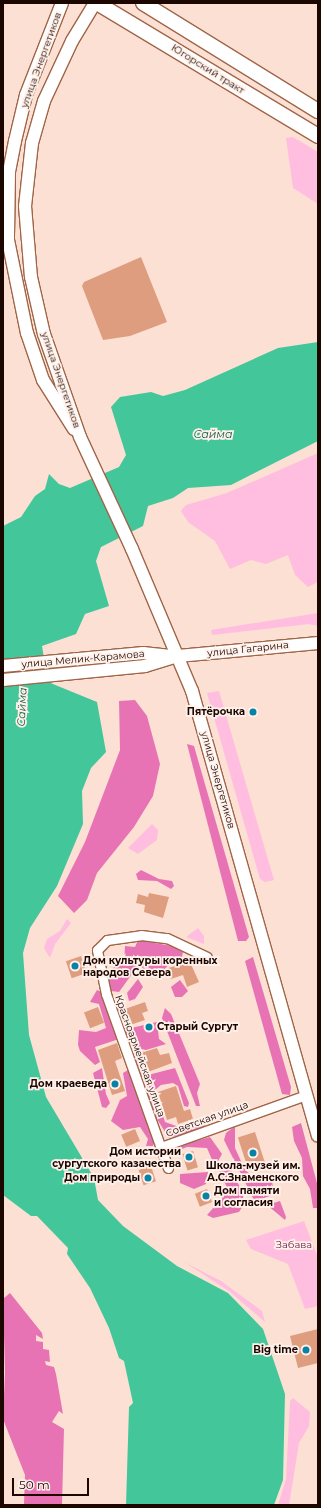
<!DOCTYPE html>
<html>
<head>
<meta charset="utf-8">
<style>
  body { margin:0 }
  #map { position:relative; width:321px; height:1508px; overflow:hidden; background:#fce0d3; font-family:Montserrat,sans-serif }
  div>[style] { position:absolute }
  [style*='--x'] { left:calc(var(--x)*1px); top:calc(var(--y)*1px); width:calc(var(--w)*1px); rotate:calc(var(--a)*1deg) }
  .green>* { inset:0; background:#ffbedf }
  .forest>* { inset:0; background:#e873b4 }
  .water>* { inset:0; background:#44c69b }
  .building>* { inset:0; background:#dd9d7e; transform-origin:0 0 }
  .roads { filter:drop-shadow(1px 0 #9f6547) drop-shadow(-1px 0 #9f6547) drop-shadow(0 1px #9f6547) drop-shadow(0 -1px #9f6547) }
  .street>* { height:9px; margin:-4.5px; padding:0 4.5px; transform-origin:4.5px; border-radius:4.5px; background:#fff }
  .secondary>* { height:12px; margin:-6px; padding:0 6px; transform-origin:6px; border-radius:6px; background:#fff }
  .primary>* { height:14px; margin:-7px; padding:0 7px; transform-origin:7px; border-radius:7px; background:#fff }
  .dots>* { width:11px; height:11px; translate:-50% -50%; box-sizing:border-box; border:2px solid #fff1ea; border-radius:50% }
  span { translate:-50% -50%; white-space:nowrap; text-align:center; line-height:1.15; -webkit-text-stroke:3.5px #fff1ea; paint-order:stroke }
  .street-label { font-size:10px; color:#1b0600 }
  .poi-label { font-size:10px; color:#1b0600; font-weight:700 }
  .right { translate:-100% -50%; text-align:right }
  .left { translate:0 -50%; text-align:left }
  .park-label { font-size:10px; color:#621946 }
  .water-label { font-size:11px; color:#145a44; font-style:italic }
  .frame { position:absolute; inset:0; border:4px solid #1b0600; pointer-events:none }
  .scale { position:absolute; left:12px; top:1478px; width:77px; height:18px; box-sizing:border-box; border:2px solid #1b0600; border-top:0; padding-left:5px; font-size:12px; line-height:14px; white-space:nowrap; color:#1b0600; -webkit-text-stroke:3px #fff1ea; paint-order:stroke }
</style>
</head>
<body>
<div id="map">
  <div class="green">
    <i style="clip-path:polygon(293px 137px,318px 152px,318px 204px,293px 188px,286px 138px)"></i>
    <i style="clip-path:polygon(318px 453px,318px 582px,308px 587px,295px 575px,288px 555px,266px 564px,251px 560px,230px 569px,215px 541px,188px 522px,181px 511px,186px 505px,227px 493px)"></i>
    <i style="clip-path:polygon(318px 613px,318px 626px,309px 624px,212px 635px,211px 630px)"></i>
    <i style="clip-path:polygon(219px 691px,274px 880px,265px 882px,260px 879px,207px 693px)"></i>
    <i style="clip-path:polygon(152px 824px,158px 830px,157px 840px,138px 854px,128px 848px)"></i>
    <i style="clip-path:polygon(67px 919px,71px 923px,55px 944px,50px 958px,44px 948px,47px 939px,60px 931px)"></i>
    <i style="clip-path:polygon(198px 928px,204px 936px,204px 944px,186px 937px)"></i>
    <i style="clip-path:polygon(304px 1221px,318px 1258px,318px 1306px,305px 1309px,288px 1264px,251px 1249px,246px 1240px)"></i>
    <i style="clip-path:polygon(184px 1262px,221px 1281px,262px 1311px,265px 1322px,229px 1291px)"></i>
    <i style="clip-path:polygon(293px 1398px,310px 1412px,309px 1426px,299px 1443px,289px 1505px,278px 1505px,286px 1479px,290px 1401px)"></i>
  </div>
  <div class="forest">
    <i style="clip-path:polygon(135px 700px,147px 716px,160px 764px,153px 796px,134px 827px,97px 873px,87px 900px,74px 913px,58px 896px,85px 842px,120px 750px,119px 701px)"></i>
    <i style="clip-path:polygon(187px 744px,194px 746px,249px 937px,246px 941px,238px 941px)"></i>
    <i style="clip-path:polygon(141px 870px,159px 879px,172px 881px,174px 886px,171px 889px,157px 881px,138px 880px,136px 874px)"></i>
    <i style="clip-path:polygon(138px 940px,172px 946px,183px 952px,182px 957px,179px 963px,168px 965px,160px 976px,146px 976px,140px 963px,119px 992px,111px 991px,107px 976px,115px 966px,124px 964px,125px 946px,135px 947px)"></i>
    <i style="clip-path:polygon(253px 957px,291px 1087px,290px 1095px,282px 1094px,245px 961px)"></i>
    <i style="clip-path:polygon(138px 979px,143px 987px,135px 999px,129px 1001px,127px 993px)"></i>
    <i style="clip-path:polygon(180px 980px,188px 991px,182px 997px,175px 997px,171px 987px)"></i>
    <i style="clip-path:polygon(97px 990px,102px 992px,119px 1039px,95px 1047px,100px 1062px,95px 1065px,80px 1051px,78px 1045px,79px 1030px,96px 1032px,106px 1028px,99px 1004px,90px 1002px)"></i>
    <i style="clip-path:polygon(117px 1005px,122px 1007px,127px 1025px,131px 1028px,157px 1022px,159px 1039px,166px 1044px,146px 1050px,137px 1048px,139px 1042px,136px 1037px,128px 1038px,120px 1022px,115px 1008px)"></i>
    <i style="clip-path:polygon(165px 1008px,171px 1014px,200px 1084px,197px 1093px,200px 1106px,196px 1106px,162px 1018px)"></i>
    <i style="clip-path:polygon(134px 1057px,139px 1059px,148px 1075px,175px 1068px,189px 1103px,188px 1107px,184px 1106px,178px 1086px,173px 1083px,161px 1085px,155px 1090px,165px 1122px,179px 1127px,201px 1119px,205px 1123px,204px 1129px,169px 1138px,155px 1116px)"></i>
    <i style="clip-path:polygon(102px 1068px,106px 1094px,110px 1103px,106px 1108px,102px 1107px,93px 1073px)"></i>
    <i style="clip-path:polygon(128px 1070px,155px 1141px,153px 1146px,146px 1146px,148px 1139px,140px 1127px,123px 1130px,111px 1121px,120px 1100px,127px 1096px,123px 1073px)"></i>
    <i style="clip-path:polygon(301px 1123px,318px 1187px,318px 1208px,313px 1208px,310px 1189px,303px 1176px,302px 1158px,294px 1141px,292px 1127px)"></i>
    <i style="clip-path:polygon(235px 1126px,235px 1148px,245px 1170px,255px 1178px,264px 1175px,272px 1182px,275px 1194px,256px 1201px,253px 1198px,224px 1140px,226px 1133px)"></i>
    <i style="clip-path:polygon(210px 1137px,222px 1154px,217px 1163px,213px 1162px,207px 1148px,187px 1147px,174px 1152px,175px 1147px)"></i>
    <i style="clip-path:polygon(226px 1168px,231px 1170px,243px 1193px,244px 1204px,239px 1212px,213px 1218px,207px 1215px,223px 1197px,227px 1187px,219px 1172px)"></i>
    <i style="clip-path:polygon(208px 1172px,206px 1184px,194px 1189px,180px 1183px,180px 1174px)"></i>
    <i style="clip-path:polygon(280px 1201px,286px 1217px,285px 1220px,267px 1205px)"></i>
    <i style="clip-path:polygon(10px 1293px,42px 1333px,43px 1339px,36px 1335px,36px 1341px,43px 1342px,43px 1349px,49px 1350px,50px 1362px,45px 1361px,46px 1365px,54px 1367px,56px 1374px,63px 1414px,59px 1411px,52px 1422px,64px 1429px,62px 1505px,24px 1504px,25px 1475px,3px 1419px,5px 1372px,3px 1299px)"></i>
  </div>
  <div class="water">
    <i style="clip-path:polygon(318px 342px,318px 441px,231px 485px,188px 488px,173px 498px,148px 506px,143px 526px,101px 547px,96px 561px,109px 606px,85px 614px,76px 634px,42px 646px,48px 682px,97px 702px,106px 752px,91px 768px,82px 791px,83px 824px,57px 886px,30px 928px,23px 953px,29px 1035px,46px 1097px,94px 1178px,98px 1200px,123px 1226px,177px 1266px,228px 1293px,263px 1329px,285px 1394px,283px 1480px,274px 1505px,126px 1505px,129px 1407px,133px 1403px,124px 1361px,119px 1358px,109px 1328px,90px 1288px,67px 1254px,68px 1248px,37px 1216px,31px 1216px,3px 1195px,3px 526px,21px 517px,35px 496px,45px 489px,49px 474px,59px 484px,70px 488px,119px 467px,126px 455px,111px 407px,120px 397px,151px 392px,163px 396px,185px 390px,278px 348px)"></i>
  </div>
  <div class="building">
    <i style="clip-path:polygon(141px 257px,167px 322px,130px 336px,103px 340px,82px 286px,84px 282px)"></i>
    <i style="clip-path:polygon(149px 893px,169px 897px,163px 918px,144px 912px,145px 905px,136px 903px,138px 894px,148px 897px)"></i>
    <i style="left:81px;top:956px;width:18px;height:16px;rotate:71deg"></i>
    <i style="clip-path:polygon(190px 962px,199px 982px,187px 987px,183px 975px,171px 979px,168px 968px)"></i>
    <i style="clip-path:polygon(145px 1002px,148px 1011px,142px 1013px,145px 1020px,130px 1025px,125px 1009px)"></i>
    <i style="left:98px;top:1007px;width:17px;height:15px;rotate:69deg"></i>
    <i style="clip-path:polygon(117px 1043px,122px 1058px,115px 1061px,125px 1091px,112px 1095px,98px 1050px)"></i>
    <i style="clip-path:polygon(157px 1048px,160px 1055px,169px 1053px,172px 1063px,148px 1072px,141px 1053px)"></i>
    <i style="clip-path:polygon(176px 1086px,184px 1111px,190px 1109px,193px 1119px,178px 1124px,176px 1117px,167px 1120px,158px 1092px)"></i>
    <i style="left:135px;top:1129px;width:13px;height:15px;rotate:67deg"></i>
    <i style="left:255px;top:1132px;width:35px;height:18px;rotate:72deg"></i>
    <i style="left:193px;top:1151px;width:17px;height:11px;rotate:73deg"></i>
    <i style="left:151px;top:1166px;width:16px;height:13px;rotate:72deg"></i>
    <i style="left:207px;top:1189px;width:14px;height:13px;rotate:69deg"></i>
    <i style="clip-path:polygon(318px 1329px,318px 1363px,298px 1368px,290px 1336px)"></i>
  </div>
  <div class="roads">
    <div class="street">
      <i style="--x:161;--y:1147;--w:154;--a:-19.7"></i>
      <i style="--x:168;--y:1168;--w:185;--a:-109.6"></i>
      <i style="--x:106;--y:994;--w:45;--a:-101.6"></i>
      <i style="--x:97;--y:950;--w:14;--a:-45"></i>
      <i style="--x:107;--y:940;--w:34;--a:-8"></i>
      <i style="--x:141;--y:935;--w:26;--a:7"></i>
      <i style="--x:167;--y:938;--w:44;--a:25.4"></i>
    </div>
    <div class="secondary">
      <i style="--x:62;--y:3;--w:99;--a:111.4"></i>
      <i style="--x:26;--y:95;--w:47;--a:103.4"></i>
      <i style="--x:15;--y:141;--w:33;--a:101"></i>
      <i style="--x:9;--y:173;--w:67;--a:90.9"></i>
      <i style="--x:8;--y:240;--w:95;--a:78.5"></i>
      <i style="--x:27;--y:333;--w:50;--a:71.2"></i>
      <i style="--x:43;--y:380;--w:58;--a:57.7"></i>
      <i style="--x:95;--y:3;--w:44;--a:121.2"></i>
      <i style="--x:72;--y:41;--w:66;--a:115"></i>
      <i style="--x:44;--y:101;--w:44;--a:105.9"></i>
      <i style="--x:32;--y:143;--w:63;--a:96.3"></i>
      <i style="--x:25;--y:206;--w:71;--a:85.2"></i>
      <i style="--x:31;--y:277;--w:58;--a:77.2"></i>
      <i style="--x:44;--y:334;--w:109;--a:70.7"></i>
      <i style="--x:80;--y:437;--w:123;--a:65.1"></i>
      <i style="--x:132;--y:549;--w:154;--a:67.1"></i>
      <i style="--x:192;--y:691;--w:462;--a:74.2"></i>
      <i style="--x:3;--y:666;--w:141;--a:-5.3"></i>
      <i style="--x:143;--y:653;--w:28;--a:6"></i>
      <i style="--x:3;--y:680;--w:143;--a:-5.6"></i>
      <i style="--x:145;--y:666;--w:34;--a:-17"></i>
      <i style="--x:178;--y:656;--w:141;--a:-5.3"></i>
    </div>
    <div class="primary">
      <i style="--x:97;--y:3;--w:258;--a:31"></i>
      <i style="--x:143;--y:3;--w:206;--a:31.7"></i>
    </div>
  </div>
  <div class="dots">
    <i style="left:253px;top:712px;background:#0782a7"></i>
    <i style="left:75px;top:966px;background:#0782a7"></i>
    <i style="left:149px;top:1027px;background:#0782a7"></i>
    <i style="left:115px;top:1084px;background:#0782a7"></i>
    <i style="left:253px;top:1153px;background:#0782a7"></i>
    <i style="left:189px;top:1157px;background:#0782a7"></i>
    <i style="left:148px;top:1178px;background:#0782a7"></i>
    <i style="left:206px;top:1196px;background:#0782a7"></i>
    <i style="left:306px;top:1350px;background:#0782a7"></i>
  </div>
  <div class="street-label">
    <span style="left:41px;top:60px;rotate:-70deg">улица Энергетиков</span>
    <span style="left:208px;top:69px;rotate:32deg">Югорский тракт</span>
    <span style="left:61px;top:380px;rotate:71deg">улица Энергетиков</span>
    <span style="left:248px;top:649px;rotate:-6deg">улица Гагарина</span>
    <span style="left:83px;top:659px;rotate:-5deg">улица Мелик-Карамова</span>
    <span style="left:218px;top:780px;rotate:74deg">улица Энергетиков</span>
    <span style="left:140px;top:1056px;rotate:70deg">Красноармейская улица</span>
    <span style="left:207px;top:1119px;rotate:-20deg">Советская улица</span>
  </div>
  <div class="poi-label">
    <span class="right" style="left:245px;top:712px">Пятёрочка</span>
    <span class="left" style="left:83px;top:966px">Дом культуры коренных<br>народов Севера</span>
    <span class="left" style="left:157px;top:1027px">Старый Сургут</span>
    <span class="right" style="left:107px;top:1084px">Дом краеведа</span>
    <span class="right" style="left:181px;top:1157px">Дом истории<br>сургутского казачества</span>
    <span style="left:253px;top:1171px">Школа-музей им.<br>А.С.Знаменского</span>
    <span class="right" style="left:140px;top:1178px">Дом природы</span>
    <span class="left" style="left:214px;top:1196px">Дом памяти<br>и согласия</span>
    <span class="right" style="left:298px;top:1350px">Big time</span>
  </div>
  <div class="park-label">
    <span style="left:294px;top:1245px">Забава</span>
  </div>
  <div class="water-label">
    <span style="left:213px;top:434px">Сайма</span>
    <span style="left:22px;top:707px;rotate:-87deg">Сайма</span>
  </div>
  <div class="frame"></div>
  <div class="scale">50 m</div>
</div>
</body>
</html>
